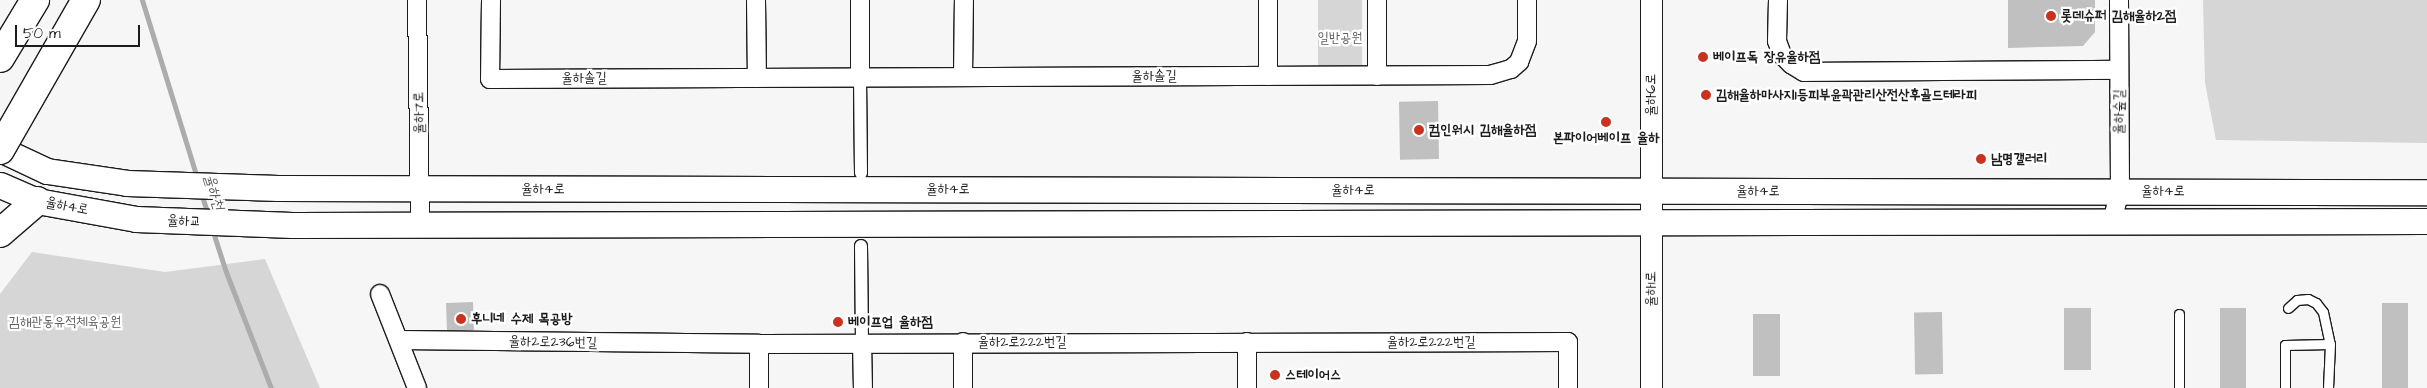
<!DOCTYPE html>
<html>
<head>
<meta charset="utf-8">
<style>
  body { margin:0 }
  #map { position:relative; width:2427px; height:388px; overflow:hidden; background:#f6f6f6; font-family:"Architects Daughter","Poor Story",sans-serif }
  div>[style] { position:absolute }
  [style*='--x'] { left:calc(var(--x)*1px); top:calc(var(--y)*1px); width:calc(var(--w)*1px); rotate:calc(var(--a)*1deg) }
  .green>* { inset:0; background:#d6d6d6; transform-origin:0 0 }
  .stream>* { height:5px; margin:-2.5px; padding:0 2.5px; transform-origin:2.5px; border-radius:2.5px; background:#acacac }
  .building>* { inset:0; background:#c0c0c0; transform-origin:0 0 }
  .roads { filter:drop-shadow(1px 0 #1c1c1c) drop-shadow(-1px 0 #1c1c1c) drop-shadow(0 1px #1c1c1c) drop-shadow(0 -1px #1c1c1c) }
  .service>* { height:9px; margin:-4.5px; padding:0 4.5px; transform-origin:4.5px; border-radius:4.5px; background:#fff }
  .pedestrian>* { height:12px; margin:-6px; padding:0 6px; transform-origin:6px; border-radius:6px; background:#fff }
  .minor>* { height:18px; margin:-9px; padding:0 9px; transform-origin:9px; border-radius:9px; background:#fff }
  .tertiary>* { height:21px; margin:-10.5px; padding:0 10.5px; transform-origin:10.5px; border-radius:10.5px; background:#fff }
  .secondary>* { height:25px; margin:-12.5px; padding:0 12.5px; transform-origin:12.5px; border-radius:12.5px; background:#fff }
  .motorway>* { height:28px; margin:-14px; padding:0 14px; transform-origin:14px; border-radius:14px; background:#fff }
  .bridges { filter:drop-shadow(1px 0 #1c1c1c) drop-shadow(-1px 0 #1c1c1c) drop-shadow(0 1px #1c1c1c) drop-shadow(0 -1px #1c1c1c) }
  .motorway-bridge>* { height:28px; margin:-14px; padding:0 14px; transform-origin:14px; border-radius:14px; background:#fff }
  .dots>* { width:14px; height:14px; translate:-50% -50%; box-sizing:border-box; border:2px solid #fff; border-radius:50% }
  span { translate:-50% -50%; white-space:nowrap; text-align:center; line-height:1.15; -webkit-text-stroke:4.5px #fff; paint-order:stroke }
  .poi-label { font-size:14px; color:#1c1c1c; font-weight:700 }
  .left { translate:0 -50%; text-align:left }
  .park-label { font-size:14px; color:#5d5d5d }
  .street-label { font-size:14px; color:#1c1c1c }
  .water-label { font-size:15px; color:#5d5d5d; font-style:italic }
  .scale { position:absolute; left:15px; top:25px; width:125px; height:22px; box-sizing:border-box; border:2px solid #1c1c1c; border-top:0; padding-left:6px; font-size:15px; line-height:18px; white-space:nowrap; color:#1c1c1c; -webkit-text-stroke:4px #fff; paint-order:stroke }
</style>
</head>
<body>
<div id="map">
  <div class="green">
    <i style="left:1318px;top:0;width:44px;height:76px"></i>
    <i style="clip-path:polygon(2203px 0,2427px 0,2427px 143px,2216px 140px,2205px 83px)"></i>
    <i style="clip-path:polygon(32px 252px,165px 272px,265px 259px,320px 388px,0 388px,0 294px)"></i>
  </div>
  <div class="stream">
    <i style="--x:142;--y:0;--w:186;--a:72.8"></i>
    <i style="--x:201;--y:193;--w:22;--a:72"></i>
    <i style="--x:212;--y:229;--w:45;--a:72"></i>
    <i style="--x:226;--y:272;--w:124;--a:68.8"></i>
  </div>
  <div class="building">
    <i style="clip-path:polygon(2008px 0,2095px 0,2095px 32px,2083px 46px,2008px 48px)"></i>
    <i style="left:1438px;top:101px;width:58px;height:39px;rotate:89deg"></i>
    <i style="left:473px;top:302px;width:28px;height:27px;rotate:88deg"></i>
    <i style="left:2382px;top:303px;width:26px;height:85px"></i>
    <i style="left:2064px;top:308px;width:27px;height:62px"></i>
    <i style="left:2220px;top:308px;width:26px;height:80px"></i>
    <i style="left:1942px;top:312px;width:62px;height:28px;rotate:89deg"></i>
    <i style="left:1753px;top:314px;width:27px;height:62px"></i>
  </div>
  <div class="roads">
    <div class="service">
      <i style="--x:2288;--y:308;--w:12;--a:-42"></i>
      <i style="--x:2297;--y:300;--w:11;--a:-5"></i>
      <i style="--x:2308;--y:299;--w:9;--a:27"></i>
      <i style="--x:2316;--y:303;--w:11;--a:52"></i>
      <i style="--x:2323;--y:312;--w:33;--a:78"></i>
      <i style="--x:2179;--y:388;--w:74;--a:-90"></i>
      <i style="--x:2285;--y:388;--w:43;--a:-90"></i>
      <i style="--x:2285;--y:345;--w:45;--a:-1.3"></i>
      <i style="--x:2330;--y:344;--w:44;--a:92.6"></i>
    </div>
    <div class="pedestrian">
      <i style="--x:860;--y:77;--w:96;--a:89.4"></i>
      <i style="--x:861;--y:246;--w:96;--a:89.4"></i>
    </div>
    <div class="minor">
      <i style="--x:417;--y:0;--w:225;--a:89.2"></i>
      <i style="--x:491;--y:0;--w:79;--a:90.7"></i>
      <i style="--x:490;--y:79;--w:1000;--a:-0.23"></i>
      <i style="--x:1490;--y:75;--w:22;--a:-16"></i>
      <i style="--x:1511;--y:69;--w:11;--a:-41"></i>
      <i style="--x:1519;--y:62;--w:22;--a:-69"></i>
      <i style="--x:1527;--y:41;--w:41;--a:-90"></i>
      <i style="--x:756;--y:0;--w:78;--a:89.3"></i>
      <i style="--x:860;--y:0;--w:77;--a:90"></i>
      <i style="--x:1268;--y:0;--w:76;--a:90"></i>
      <i style="--x:1778;--y:0;--w:41;--a:91.4"></i>
      <i style="--x:1777;--y:41;--w:15;--a:70"></i>
      <i style="--x:1782;--y:55;--w:13;--a:45"></i>
      <i style="--x:1791;--y:64;--w:15;--a:32"></i>
      <i style="--x:1804;--y:72;--w:315;--a:-0.4"></i>
      <i style="--x:1377;--y:76;--w:76;--a:-90"></i>
      <i style="--x:963;--y:77;--w:77;--a:-89.3"></i>
      <i style="--x:2112;--y:222;--w:32;--a:-76"></i>
      <i style="--x:2120;--y:191;--w:191;--a:-90.3"></i>
      <i style="--x:380;--y:294;--w:101;--a:68.5"></i>
      <i style="--x:399;--y:340;--w:360;--a:0.6"></i>
      <i style="--x:759;--y:344;--w:809;--a:-0.14"></i>
      <i style="--x:1568;--y:342;--w:46;--a:90"></i>
      <i style="--x:862;--y:342;--w:46;--a:88.8"></i>
      <i style="--x:759;--y:344;--w:44;--a:90"></i>
      <i style="--x:963;--y:388;--w:46;--a:-90"></i>
      <i style="--x:1247;--y:388;--w:46;--a:-90"></i>
    </div>
    <div class="tertiary">
      <i style="--x:1651;--y:388;--w:388;--a:-90"></i>
    </div>
    <div class="secondary">
      <i style="--x:0;--y:149;--w:52;--a:25.1"></i>
      <i style="--x:47;--y:171;--w:81;--a:8.5"></i>
      <i style="--x:127;--y:183;--w:151;--a:1.9"></i>
      <i style="--x:278;--y:188;--w:2149;--a:0.11"></i>
      <i style="--x:0;--y:185;--w:40;--a:23.4"></i>
      <i style="--x:37;--y:201;--w:101;--a:10.3"></i>
      <i style="--x:136;--y:219;--w:156;--a:2.2"></i>
      <i style="--x:292;--y:225;--w:2135;--a:-0.11"></i>
    </div>
    <div class="motorway">
      <i style="--x:0;--y:58;--w:68;--a:-58.9"></i>
      <i style="--x:0;--y:233;--w:49;--a:-40.9"></i>
    </div>
  </div>
  <div class="bridges">
    <div class="motorway-bridge">
      <i style="--x:0;--y:150;--w:173;--a:-60.2"></i>
    </div>
  </div>
  <div class="dots">
    <i style="left:2051px;top:16px;background:#c8321e"></i>
    <i style="left:1703px;top:57px;background:#c8321e"></i>
    <i style="left:1706px;top:95px;background:#c8321e"></i>
    <i style="left:1606px;top:122px;background:#c8321e"></i>
    <i style="left:1419px;top:130px;background:#c8321e"></i>
    <i style="left:1981px;top:159px;background:#c8321e"></i>
    <i style="left:461px;top:319px;background:#c8321e"></i>
    <i style="left:838px;top:322px;background:#c8321e"></i>
    <i style="left:1275px;top:375px;background:#c8321e"></i>
  </div>
  <div class="poi-label">
    <span class="left" style="left:2061px;top:16px">롯데슈퍼 김해율하2점</span>
    <span class="left" style="left:1713px;top:57px">베이프독 장유율하점</span>
    <span class="left" style="left:1716px;top:95px">김해율하마사지1등피부윤곽관리산전산후골드테라피</span>
    <span class="left" style="left:1429px;top:130px">컴인워시 김해율하점</span>
    <span style="left:1606px;top:138px">본파이어베이프 율하</span>
    <span class="left" style="left:1991px;top:159px">남명갤러리</span>
    <span class="left" style="left:471px;top:319px">후니네 수제 목공방</span>
    <span class="left" style="left:848px;top:322px">베이프업 율하점</span>
    <span class="left" style="left:1285px;top:375px">스테이어스</span>
  </div>
  <div class="park-label">
    <span style="left:1340px;top:38px">일반공원</span>
    <span style="left:65px;top:322px">김해관동유적체육공원</span>
  </div>
  <div class="street-label">
    <span style="left:1154px;top:76px">율하솔길</span>
    <span style="left:584px;top:78px">율하솔길</span>
    <span style="left:1651px;top:95px;rotate:-90deg">율하6로</span>
    <span style="left:2119px;top:112px;rotate:-89deg">율하숲길</span>
    <span style="left:419px;top:113px;rotate:-91deg">율하7로</span>
    <span style="left:543px;top:189px">율하4로</span>
    <span style="left:948px;top:189px">율하4로</span>
    <span style="left:1353px;top:190px">율하4로</span>
    <span style="left:1758px;top:191px">율하4로</span>
    <span style="left:2163px;top:191px">율하4로</span>
    <span style="left:67px;top:206px;rotate:11deg">율하4로</span>
    <span style="left:184px;top:221px;rotate:2deg">율하교</span>
    <span style="left:1651px;top:289px;rotate:-90deg">율하1로</span>
    <span style="left:553px;top:342px;rotate:1deg">율하2로236번길</span>
    <span style="left:1022px;top:342px">율하2로222번길</span>
    <span style="left:1431px;top:342px">율하2로222번길</span>
  </div>
  <div class="water-label">
    <span style="left:214px;top:192px;rotate:73deg">율하천</span>
  </div>
  <div class="scale">50 m</div>
</div>
</body>
</html>
